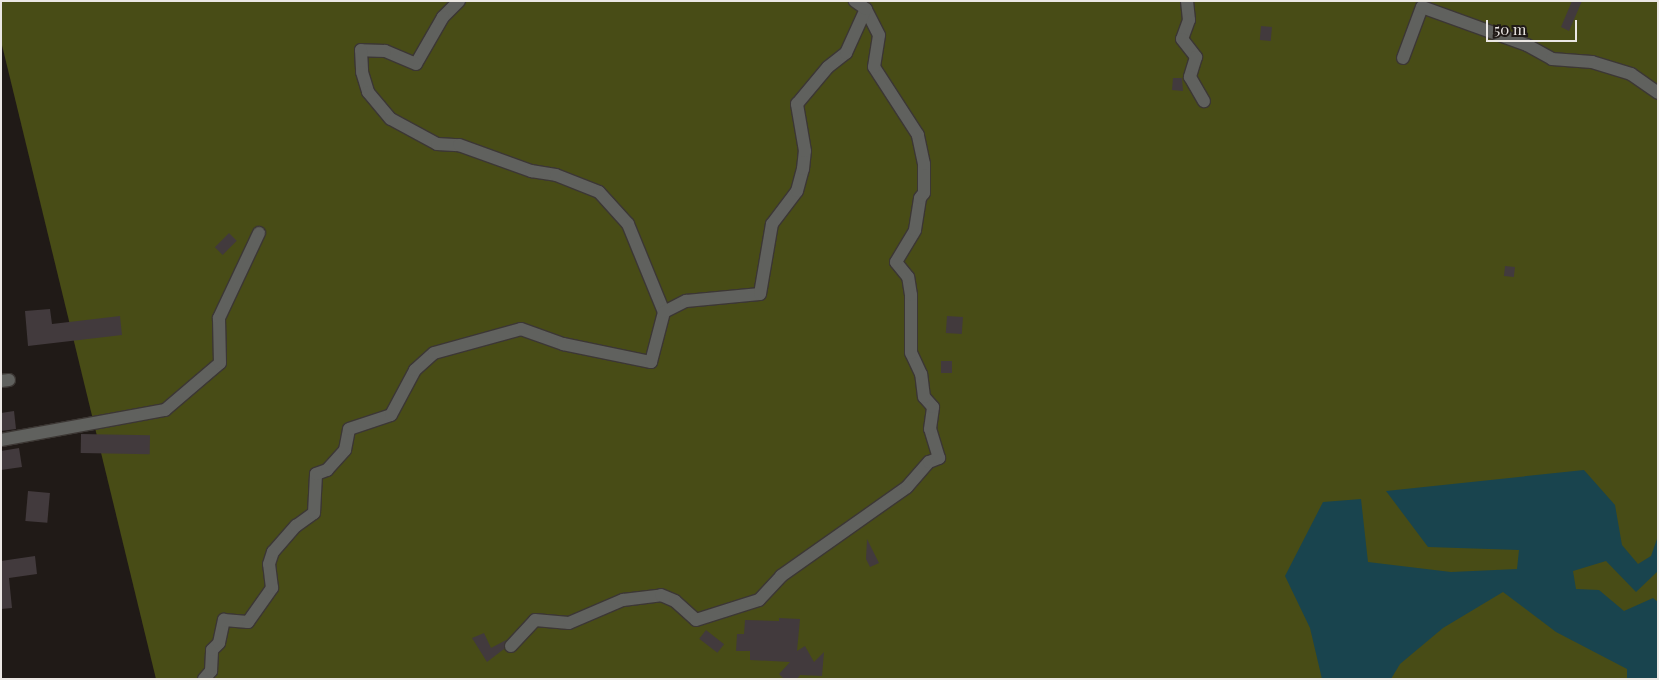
<!DOCTYPE html>
<html>
<head>
<meta charset="utf-8">
<style>
  body { margin:0 }
  #map { position:relative; width:1659px; height:680px; overflow:hidden; background:#201a17; font-family:"Playfair Display",serif }
  div>[style] { position:absolute }
  [style*='--x'] { left:calc(var(--x)*1px); top:calc(var(--y)*1px); width:calc(var(--w)*1px); rotate:calc(var(--a)*1deg) }
  .forest>* { inset:0; background:#484c16 }
  .water>* { inset:0; background:#19444e }
  .building>* { inset:0; background:#423a3d; transform-origin:0 0 }
  .roads { filter:drop-shadow(1px 0 #3c3734) drop-shadow(-1px 0 #3c3734) drop-shadow(0 1px #3c3734) drop-shadow(0 -1px #3c3734) }
  .minor>* { height:12px; margin:-6px; padding:0 6px; transform-origin:6px; border-radius:6px; background:#60615e }
  span { translate:-50% -50%; white-space:nowrap; text-align:center; line-height:1.15; -webkit-text-stroke:5px #201a17; paint-order:stroke }
  .frame { position:absolute; inset:0; border:2px solid #ebe7e4; pointer-events:none }
  .scale { position:absolute; left:1486px; top:20px; width:91px; height:22px; box-sizing:border-box; border:2px solid #ebe7e4; border-top:0; padding-left:6px; font-size:15px; line-height:18px; white-space:nowrap; color:#ebe7e4; -webkit-text-stroke:4px #201a17; paint-order:stroke }
</style>
</head>
<body>
<div id="map">
  <div class="forest">
    <i style="clip-path:polygon(1px 1px,1658px 1px,1658px 679px,156px 679px,1px 41px)"></i>
  </div>
  <div class="water">
    <i style="clip-path:polygon(1584px 470px,1615px 505px,1622px 545px,1638px 564px,1651px 556px,1658px 536px,1658px 571px,1636px 592px,1606px 561px,1573px 571px,1576px 589px,1599px 590px,1624px 611px,1653px 598px,1658px 602px,1658px 679px,1627px 679px,1627px 669px,1556px 632px,1503px 592px,1443px 628px,1400px 664px,1391px 679px,1322px 679px,1310px 628px,1285px 576px,1323px 502px,1361px 499px,1368px 562px,1451px 572px,1517px 569px,1519px 550px,1428px 547px,1386px 491px)"></i>
  </div>
  <div class="building">
    <i style="clip-path:polygon(1572px 1px,1582px 1px,1569px 31px,1561px 27px)"></i>
    <i style="left:1261px;top:26px;width:11px;height:14px;rotate:5deg"></i>
    <i style="clip-path:polygon(1173px 78px,1182px 78px,1183px 91px,1172px 90px)"></i>
    <i style="left:229px;top:233px;width:11px;height:20px;rotate:45deg"></i>
    <i style="left:1505px;top:266px;width:10px;height:10px;rotate:6deg"></i>
    <i style="clip-path:polygon(50px 309px,52px 324px,120px 316px,122px 335px,28px 346px,25px 311px)"></i>
    <i style="left:947px;top:316px;width:16px;height:17px;rotate:4deg"></i>
    <i style="left:941px;top:361px;width:11px;height:12px"></i>
    <i style="clip-path:polygon(14px 411px,16px 429px,1px 431px,1px 413px)"></i>
    <i style="left:81px;top:434px;width:69px;height:19px;rotate:1deg"></i>
    <i style="clip-path:polygon(19px 448px,22px 467px,1px 470px,1px 451px)"></i>
    <i style="left:28px;top:491px;width:22px;height:30px;rotate:5deg"></i>
    <i style="clip-path:polygon(867px 539px,879px 563px,870px 567px,866px 559px)"></i>
    <i style="clip-path:polygon(35px 556px,37px 574px,9px 578px,12px 608px,1px 609px,1px 561px)"></i>
    <i style="clip-path:polygon(779px 618px,800px 619px,797px 651px,805px 646px,814px 662px,824px 652px,822px 676px,800px 675px,797px 679px,784px 679px,779px 674px,790px 662px,750px 660px,750px 651px,736px 651px,737px 634px,744px 634px,745px 620px,779px 621px)"></i>
    <i style="left:706px;top:630px;width:23px;height:11px;rotate:38deg"></i>
    <i style="clip-path:polygon(484px 633px,491px 648px,506px 640px,504px 649px,487px 662px,472px 638px)"></i>
  </div>
  <div class="roads">
    <div class="minor">
      <i style="--x:459;--y:1;--w:23;--a:135"></i>
      <i style="--x:443;--y:17;--w:54;--a:119.9"></i>
      <i style="--x:416;--y:64;--w:34;--a:-157"></i>
      <i style="--x:385;--y:51;--w:24;--a:-178"></i>
      <i style="--x:361;--y:50;--w:22;--a:87"></i>
      <i style="--x:362;--y:72;--w:21;--a:73"></i>
      <i style="--x:368;--y:92;--w:35;--a:50"></i>
      <i style="--x:391;--y:119;--w:52;--a:28.5"></i>
      <i style="--x:437;--y:144;--w:22;--a:3"></i>
      <i style="--x:459;--y:145;--w:77;--a:19.9"></i>
      <i style="--x:531;--y:171;--w:25;--a:9"></i>
      <i style="--x:556;--y:175;--w:46;--a:21.6"></i>
      <i style="--x:599;--y:192;--w:43;--a:47.8"></i>
      <i style="--x:628;--y:224;--w:95;--a:67.8"></i>
      <i style="--x:1187;--y:1;--w:19;--a:84"></i>
      <i style="--x:1189;--y:20;--w:20;--a:110"></i>
      <i style="--x:1182;--y:39;--w:23;--a:52"></i>
      <i style="--x:1196;--y:57;--w:21;--a:107"></i>
      <i style="--x:1190;--y:77;--w:28;--a:60"></i>
      <i style="--x:1403;--y:58;--w:54;--a:-69.6"></i>
      <i style="--x:1422;--y:7;--w:112;--a:19.9"></i>
      <i style="--x:1527;--y:45;--w:29;--a:29"></i>
      <i style="--x:1552;--y:59;--w:40;--a:4.3"></i>
      <i style="--x:1592;--y:62;--w:41;--a:17.1"></i>
      <i style="--x:1631;--y:74;--w:33;--a:35"></i>
      <i style="--x:1;--y:381;--w:8;--a:-7"></i>
      <i style="--x:1;--y:440;--w:167;--a:-10.4"></i>
      <i style="--x:165;--y:410;--w:72;--a:-40.5"></i>
      <i style="--x:220;--y:363;--w:45;--a:-91.3"></i>
      <i style="--x:219;--y:318;--w:94;--a:-64.8"></i>
      <i style="--x:511;--y:646;--w:35;--a:-47"></i>
      <i style="--x:535;--y:620;--w:34;--a:5"></i>
      <i style="--x:569;--y:623;--w:59;--a:-23.1"></i>
      <i style="--x:623;--y:600;--w:38;--a:-7"></i>
      <i style="--x:661;--y:595;--w:15;--a:23"></i>
      <i style="--x:675;--y:601;--w:28;--a:42"></i>
      <i style="--x:696;--y:620;--w:66;--a:-17.6"></i>
      <i style="--x:759;--y:600;--w:33;--a:-47"></i>
      <i style="--x:781;--y:576;--w:154;--a:-35.2"></i>
      <i style="--x:907;--y:487;--w:33;--a:-49"></i>
      <i style="--x:929;--y:462;--w:11;--a:-22"></i>
      <i style="--x:939;--y:458;--w:30;--a:-107"></i>
      <i style="--x:930;--y:429;--w:22;--a:-82"></i>
      <i style="--x:933;--y:407;--w:13;--a:-132"></i>
      <i style="--x:924;--y:397;--w:23;--a:-97"></i>
      <i style="--x:921;--y:374;--w:23;--a:-115"></i>
      <i style="--x:911;--y:353;--w:58;--a:-90"></i>
      <i style="--x:911;--y:295;--w:18;--a:-99"></i>
      <i style="--x:908;--y:277;--w:19;--a:-129"></i>
      <i style="--x:896;--y:262;--w:37;--a:-59"></i>
      <i style="--x:915;--y:230;--w:32;--a:-81"></i>
      <i style="--x:920;--y:198;--w:6;--a:-51"></i>
      <i style="--x:924;--y:193;--w:29;--a:-90"></i>
      <i style="--x:924;--y:164;--w:30;--a:-102"></i>
      <i style="--x:918;--y:135;--w:81;--a:-122.9"></i>
      <i style="--x:874;--y:67;--w:32;--a:-81"></i>
      <i style="--x:879;--y:35;--w:29;--a:-117"></i>
      <i style="--x:204;--y:679;--w:11;--a:-49"></i>
      <i style="--x:211;--y:671;--w:21;--a:-87"></i>
      <i style="--x:212;--y:650;--w:10;--a:-45"></i>
      <i style="--x:219;--y:643;--w:24;--a:-78"></i>
      <i style="--x:224;--y:620;--w:24;--a:5"></i>
      <i style="--x:248;--y:622;--w:42;--a:-54.8"></i>
      <i style="--x:272;--y:588;--w:24;--a:-97"></i>
      <i style="--x:269;--y:564;--w:13;--a:-72"></i>
      <i style="--x:273;--y:552;--w:35;--a:-49"></i>
      <i style="--x:296;--y:526;--w:22;--a:-36"></i>
      <i style="--x:314;--y:513;--w:39;--a:-87"></i>
      <i style="--x:316;--y:474;--w:12;--a:-20"></i>
      <i style="--x:327;--y:470;--w:27;--a:-48"></i>
      <i style="--x:345;--y:450;--w:21;--a:-79"></i>
      <i style="--x:349;--y:429;--w:44;--a:-18.4"></i>
      <i style="--x:391;--y:415;--w:51;--a:-61.9"></i>
      <i style="--x:415;--y:370;--w:25;--a:-42"></i>
      <i style="--x:434;--y:353;--w:90;--a:-15.4"></i>
      <i style="--x:521;--y:329;--w:45;--a:19.7"></i>
      <i style="--x:563;--y:344;--w:90;--a:11.6"></i>
      <i style="--x:651;--y:362;--w:52;--a:-75.4"></i>
      <i style="--x:664;--y:312;--w:25;--a:-27"></i>
      <i style="--x:686;--y:301;--w:74;--a:-5.4"></i>
      <i style="--x:760;--y:294;--w:71;--a:-80.3"></i>
      <i style="--x:772;--y:224;--w:41;--a:-52.9"></i>
      <i style="--x:797;--y:191;--w:23;--a:-75"></i>
      <i style="--x:803;--y:169;--w:18;--a:-84"></i>
      <i style="--x:805;--y:151;--w:48;--a:-99.7"></i>
      <i style="--x:797;--y:104;--w:48;--a:-50"></i>
      <i style="--x:828;--y:67;--w:23;--a:-38"></i>
      <i style="--x:846;--y:53;--w:48;--a:-65.6"></i>
      <i style="--x:866;--y:9;--w:14;--a:-144"></i>
    </div>
  </div>
  <div class="frame"></div>
  <div class="scale">50 m</div>
</div>
</body>
</html>
